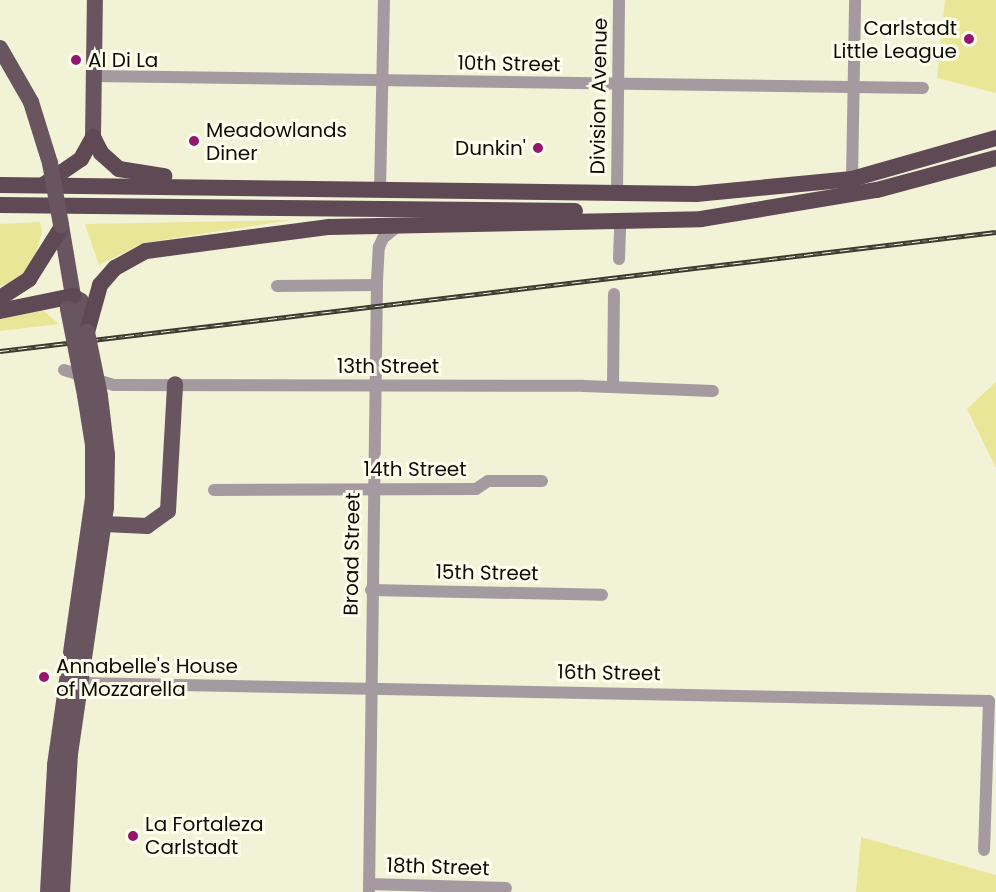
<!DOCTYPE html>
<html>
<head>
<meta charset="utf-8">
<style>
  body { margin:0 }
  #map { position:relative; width:996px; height:892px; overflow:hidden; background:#f2f2d6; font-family:Poppins,sans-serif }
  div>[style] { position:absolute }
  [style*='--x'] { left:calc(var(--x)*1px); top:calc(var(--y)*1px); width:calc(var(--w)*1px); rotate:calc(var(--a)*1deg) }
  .green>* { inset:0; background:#eae697 }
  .minor>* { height:12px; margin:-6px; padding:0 6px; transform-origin:6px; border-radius:6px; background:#a69aa1 }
  .primary>* { height:16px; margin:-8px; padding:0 8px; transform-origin:8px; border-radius:8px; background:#695560 }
  .trunk>* { height:16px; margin:-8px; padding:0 8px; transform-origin:8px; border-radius:8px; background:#5e4955 }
  .rail>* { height:5px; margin-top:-2.5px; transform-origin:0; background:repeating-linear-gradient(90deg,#fffeed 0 9px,#3a3a2e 0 18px); box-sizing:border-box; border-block:2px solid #3a3a2e }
  .primary-bridge>* { height:16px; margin:-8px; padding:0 8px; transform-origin:8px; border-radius:8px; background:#695560 }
  .dots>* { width:16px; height:16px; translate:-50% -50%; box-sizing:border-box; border:3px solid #fffeed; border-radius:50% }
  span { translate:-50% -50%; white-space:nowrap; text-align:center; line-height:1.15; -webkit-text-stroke:6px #fffeed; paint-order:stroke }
  .poi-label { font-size:20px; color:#0c0c04 }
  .right { translate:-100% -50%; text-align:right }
  .left { translate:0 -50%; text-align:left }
  .street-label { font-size:20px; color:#0c0c04 }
</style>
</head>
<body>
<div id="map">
  <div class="green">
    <i style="clip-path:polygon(945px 0,996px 0,996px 93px,937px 78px)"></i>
    <i style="clip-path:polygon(292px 220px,143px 243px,99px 265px,85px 224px)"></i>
    <i style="clip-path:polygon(40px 222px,42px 232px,33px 263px,12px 283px,0 286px,0 224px)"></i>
    <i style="clip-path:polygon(40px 308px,59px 324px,0 331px,0 316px)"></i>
    <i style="clip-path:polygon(996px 382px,996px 468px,967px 409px)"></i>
    <i style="clip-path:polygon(861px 837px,996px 875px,996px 892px,856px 892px)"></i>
  </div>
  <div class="minor">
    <i style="--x:94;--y:76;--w:829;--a:0.83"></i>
    <i style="--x:852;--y:179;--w:179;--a:-89"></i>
    <i style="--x:380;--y:190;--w:190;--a:-88.8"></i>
    <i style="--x:617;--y:193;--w:193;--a:-89.4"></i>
    <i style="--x:619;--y:259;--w:38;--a:-88"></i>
    <i style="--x:277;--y:286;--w:100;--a:-0.6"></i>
    <i style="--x:64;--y:370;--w:52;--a:16.7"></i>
    <i style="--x:114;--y:385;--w:470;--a:0.1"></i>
    <i style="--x:584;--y:386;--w:129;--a:2.2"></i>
    <i style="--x:613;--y:387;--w:93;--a:-89.4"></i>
    <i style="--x:214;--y:490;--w:262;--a:-0.2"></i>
    <i style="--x:476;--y:489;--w:14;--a:-34"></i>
    <i style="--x:488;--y:481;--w:54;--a:0"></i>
    <i style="--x:371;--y:590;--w:231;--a:1.2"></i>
    <i style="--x:80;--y:683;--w:909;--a:1.13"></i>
    <i style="--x:989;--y:701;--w:149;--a:91.9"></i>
    <i style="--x:369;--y:884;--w:137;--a:1.7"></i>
    <i style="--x:369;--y:892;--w:611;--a:-89.25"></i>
    <i style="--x:377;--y:281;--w:34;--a:-87"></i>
    <i style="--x:379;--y:247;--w:10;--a:-66"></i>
    <i style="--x:383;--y:238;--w:21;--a:-39"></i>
  </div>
  <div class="primary">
    <i style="--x:0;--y:48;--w:62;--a:60.1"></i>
    <i style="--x:31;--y:102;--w:64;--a:72.7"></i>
    <i style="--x:93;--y:137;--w:137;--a:-89.2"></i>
    <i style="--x:61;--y:225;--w:72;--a:80.4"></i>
    <i style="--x:73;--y:296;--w:13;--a:113"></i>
    <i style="--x:73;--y:296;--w:9;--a:32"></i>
    <i style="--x:81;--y:301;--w:32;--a:79"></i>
    <i style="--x:105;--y:524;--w:42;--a:2.7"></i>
    <i style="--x:147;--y:526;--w:26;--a:-36"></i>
    <i style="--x:168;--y:511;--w:127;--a:-86.8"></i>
    <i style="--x:48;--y:892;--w:127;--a:-86.8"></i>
    <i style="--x:55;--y:765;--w:271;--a:-81.9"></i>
    <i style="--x:93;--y:497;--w:52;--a:-90"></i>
    <i style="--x:93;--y:445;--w:51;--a:-99.1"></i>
    <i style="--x:62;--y:892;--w:138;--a:-86.7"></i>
    <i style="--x:70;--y:754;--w:249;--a:-81.7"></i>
    <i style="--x:106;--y:508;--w:53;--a:-88.9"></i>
    <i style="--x:107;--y:455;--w:59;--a:-96.8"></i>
  </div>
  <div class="trunk">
    <i style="--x:93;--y:137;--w:18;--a:63"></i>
    <i style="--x:101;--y:153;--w:24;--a:42"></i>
    <i style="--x:119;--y:169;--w:46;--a:8.8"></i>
    <i style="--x:0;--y:185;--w:696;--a:0.74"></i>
    <i style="--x:696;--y:194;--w:157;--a:-5.5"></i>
    <i style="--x:852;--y:179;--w:150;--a:-15.9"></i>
    <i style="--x:43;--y:185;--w:46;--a:-34.4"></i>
    <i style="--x:81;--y:159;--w:25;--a:-61"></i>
    <i style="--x:0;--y:205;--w:575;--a:0.6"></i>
    <i style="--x:0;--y:298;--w:35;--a:-33"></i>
    <i style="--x:29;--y:279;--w:60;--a:-57.9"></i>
    <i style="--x:0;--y:311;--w:75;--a:-11.6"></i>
    <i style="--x:87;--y:332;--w:49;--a:-74.5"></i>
    <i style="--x:100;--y:285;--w:23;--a:-49"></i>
    <i style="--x:115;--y:268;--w:35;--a:-29"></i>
    <i style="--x:146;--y:251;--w:185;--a:-7.5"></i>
    <i style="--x:329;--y:227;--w:372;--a:-1.2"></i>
    <i style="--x:701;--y:219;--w:178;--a:-9.4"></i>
    <i style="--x:877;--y:190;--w:123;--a:-15.1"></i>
  </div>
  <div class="rail">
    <i style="--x:0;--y:351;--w:1003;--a:-6.81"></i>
  </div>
  <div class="primary-bridge">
    <i style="--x:50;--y:163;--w:63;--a:79.9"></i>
    <i style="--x:68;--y:309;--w:88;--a:78.8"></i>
    <i style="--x:87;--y:332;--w:65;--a:78.5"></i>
  </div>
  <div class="dots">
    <i style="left:969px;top:39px;background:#96166f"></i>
    <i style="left:76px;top:60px;background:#96166f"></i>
    <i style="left:194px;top:141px;background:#96166f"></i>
    <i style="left:538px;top:148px;background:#96166f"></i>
    <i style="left:44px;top:677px;background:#96166f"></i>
    <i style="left:133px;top:836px;background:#96166f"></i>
  </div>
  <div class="poi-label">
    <span class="right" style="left:957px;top:40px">Carlstadt<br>Little League</span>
    <span class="left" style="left:88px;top:60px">Al Di La</span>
    <span class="left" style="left:206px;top:142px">Meadowlands<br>Diner</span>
    <span class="right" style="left:526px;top:148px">Dunkin'</span>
    <span class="left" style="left:56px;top:678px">Annabelle's House<br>of Mozzarella</span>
    <span class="left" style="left:145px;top:836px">La Fortaleza<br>Carlstadt</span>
  </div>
  <div class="street-label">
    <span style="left:509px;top:64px;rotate:1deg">10th Street</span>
    <span style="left:599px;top:96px;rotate:-89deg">Division Avenue</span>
    <span style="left:388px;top:366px">13th Street</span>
    <span style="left:415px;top:469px">14th Street</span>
    <span style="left:352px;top:554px;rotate:-89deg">Broad Street</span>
    <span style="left:487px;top:573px;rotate:1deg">15th Street</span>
    <span style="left:609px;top:673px;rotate:1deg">16th Street</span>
    <span style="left:438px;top:867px;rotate:2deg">18th Street</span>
  </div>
</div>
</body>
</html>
